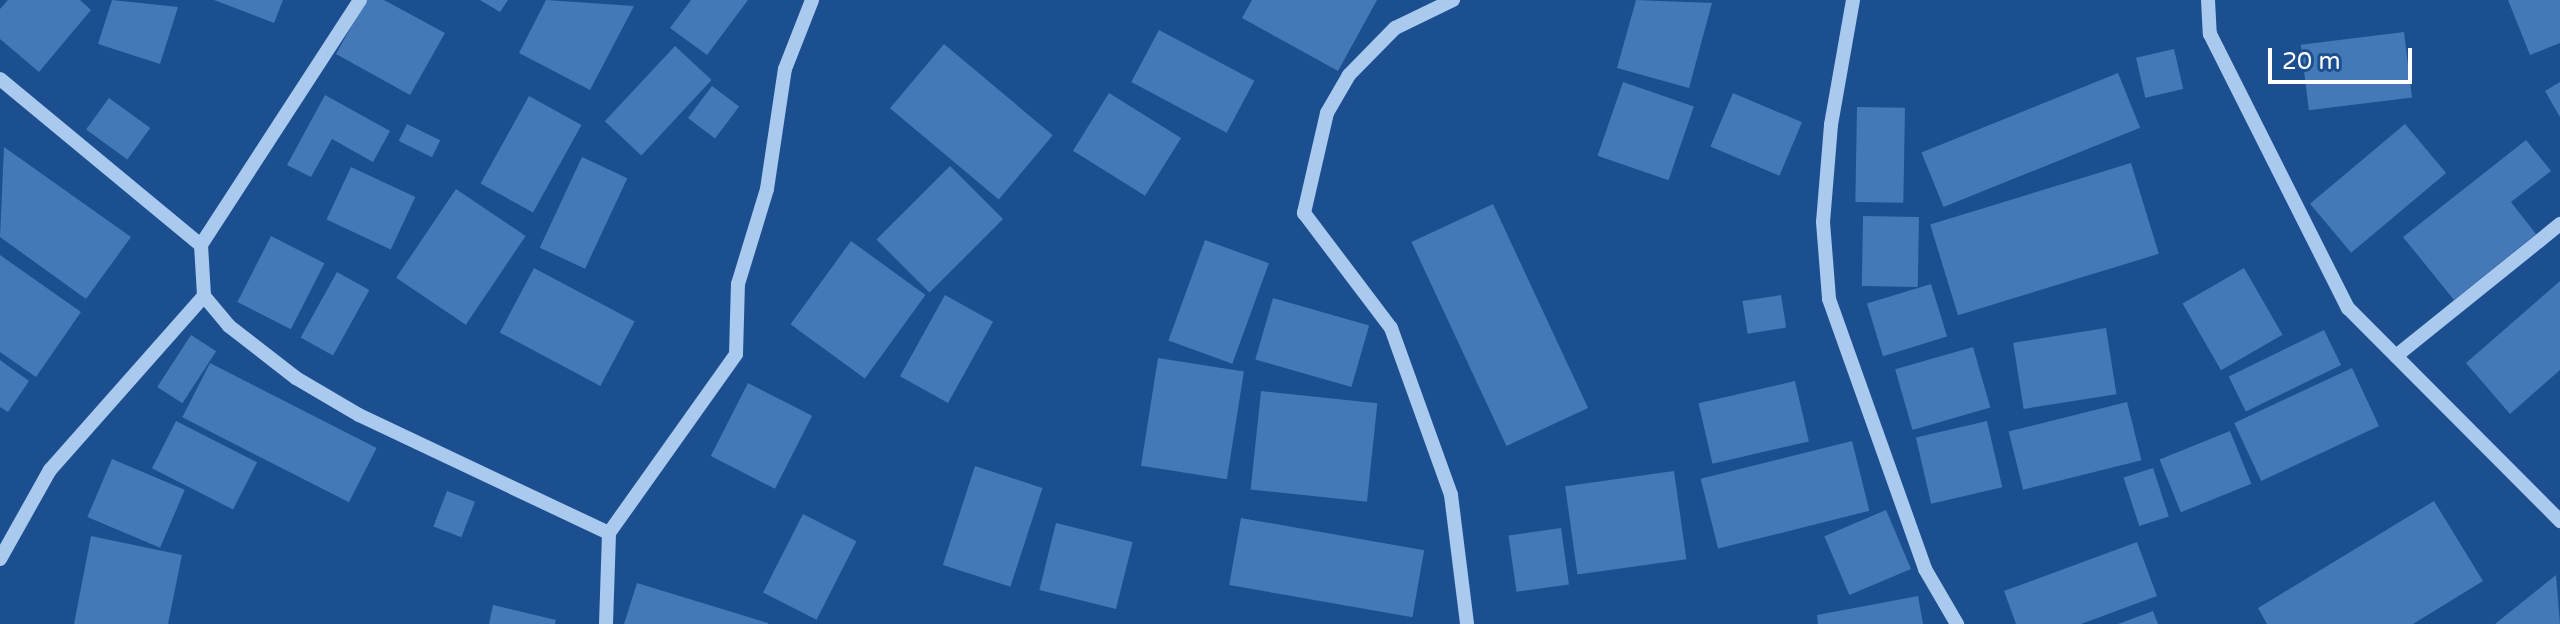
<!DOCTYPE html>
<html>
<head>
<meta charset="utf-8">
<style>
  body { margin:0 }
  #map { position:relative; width:2560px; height:624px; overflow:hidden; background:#1b4f8f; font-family:"Varela Round",sans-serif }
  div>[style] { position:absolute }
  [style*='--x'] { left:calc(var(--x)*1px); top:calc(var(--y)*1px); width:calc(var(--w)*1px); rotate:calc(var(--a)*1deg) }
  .building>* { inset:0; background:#4478b7; transform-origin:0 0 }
  .minor>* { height:14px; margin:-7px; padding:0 7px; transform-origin:7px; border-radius:7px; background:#a9c9ee }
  span { translate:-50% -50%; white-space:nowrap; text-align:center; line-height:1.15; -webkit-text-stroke:8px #1b4f8f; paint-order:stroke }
  .scale { position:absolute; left:2268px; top:48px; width:144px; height:36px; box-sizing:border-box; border:4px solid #fff; border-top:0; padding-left:10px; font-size:24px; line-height:28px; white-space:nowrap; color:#fff; -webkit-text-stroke:6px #1b4f8f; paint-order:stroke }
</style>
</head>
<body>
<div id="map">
  <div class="building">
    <i style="clip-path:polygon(8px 0,80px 0,91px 10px,39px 72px,0 39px,0 9px)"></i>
    <i style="clip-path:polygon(112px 0,178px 7px,160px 64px,98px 44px)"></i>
    <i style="clip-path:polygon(214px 0,283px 0,274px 23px)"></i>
    <i style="clip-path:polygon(366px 0,384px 0,445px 33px,410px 95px,336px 54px)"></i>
    <i style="clip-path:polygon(480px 0,508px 0,500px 12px)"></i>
    <i style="clip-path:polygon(546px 0,634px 6px,590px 90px,519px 53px)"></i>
    <i style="clip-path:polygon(691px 0,748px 0,707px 55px,670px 28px)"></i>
    <i style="clip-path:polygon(1252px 0,1377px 0,1338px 71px,1242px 18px)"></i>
    <i style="clip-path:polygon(1636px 0,1712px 3px,1689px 88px,1617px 68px)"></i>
    <i style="clip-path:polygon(2508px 0,2560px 0,2560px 43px,2530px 55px)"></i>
    <i style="left:1159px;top:30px;width:108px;height:59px;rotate:28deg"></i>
    <i style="left:2404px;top:32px;width:66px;height:104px;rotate:83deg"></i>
    <i style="left:944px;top:44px;width:142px;height:84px;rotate:40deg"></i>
    <i style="left:675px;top:46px;width:50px;height:103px;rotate:43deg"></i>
    <i style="left:2174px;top:49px;width:41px;height:39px;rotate:77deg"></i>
    <i style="left:2118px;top:73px;width:59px;height:212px;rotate:68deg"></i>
    <i style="left:1623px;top:82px;width:75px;height:78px;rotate:19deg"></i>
    <i style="clip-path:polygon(2560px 82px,2560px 117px,2545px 91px)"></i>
    <i style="left:712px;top:86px;width:34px;height:40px;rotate:37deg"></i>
    <i style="left:1109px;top:93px;width:85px;height:68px;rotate:32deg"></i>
    <i style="left:1733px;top:93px;width:75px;height:58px;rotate:23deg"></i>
    <i style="clip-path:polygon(325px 95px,390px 131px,373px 162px,332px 139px,311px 177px,287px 165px)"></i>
    <i style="left:529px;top:96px;width:60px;height:100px;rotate:29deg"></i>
    <i style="left:109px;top:98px;width:51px;height:39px;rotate:36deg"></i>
    <i style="left:1857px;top:107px;width:48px;height:95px;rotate:1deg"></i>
    <i style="left:407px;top:124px;width:37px;height:19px;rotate:26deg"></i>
    <i style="left:2405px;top:124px;width:64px;height:124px;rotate:50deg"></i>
    <i style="clip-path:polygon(2526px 140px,2551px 171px,2511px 202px,2536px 234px,2454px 300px,2403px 237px)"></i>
    <i style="clip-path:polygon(4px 147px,131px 237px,86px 299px,0 237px)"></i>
    <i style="left:582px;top:157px;width:50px;height:100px;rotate:25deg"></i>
    <i style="left:2131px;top:163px;width:95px;height:210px;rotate:73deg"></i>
    <i style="left:950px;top:166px;width:75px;height:104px;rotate:45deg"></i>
    <i style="left:351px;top:167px;width:71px;height:58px;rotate:25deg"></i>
    <i style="left:456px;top:189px;width:84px;height:107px;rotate:34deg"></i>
    <i style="left:1493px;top:204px;width:225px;height:90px;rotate:65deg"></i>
    <i style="left:1863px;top:216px;width:56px;height:70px;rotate:1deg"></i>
    <i style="left:271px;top:236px;width:60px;height:74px;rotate:27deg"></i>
    <i style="left:1205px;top:240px;width:68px;height:107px;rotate:20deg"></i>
    <i style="left:851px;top:241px;width:92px;height:103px;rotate:36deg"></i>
    <i style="clip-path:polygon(0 255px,81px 312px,36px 377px,0 352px)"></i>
    <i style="left:534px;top:268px;width:114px;height:73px;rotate:28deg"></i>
    <i style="left:2244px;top:268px;width:77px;height:71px;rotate:60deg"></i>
    <i style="left:337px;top:272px;width:37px;height:75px;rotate:29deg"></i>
    <i style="clip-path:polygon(2560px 281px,2560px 370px,2510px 414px,2466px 363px)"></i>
    <i style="left:1931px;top:284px;width:55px;height:67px;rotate:73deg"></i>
    <i style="left:945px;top:295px;width:55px;height:93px;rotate:29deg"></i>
    <i style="left:1781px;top:295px;width:33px;height:39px;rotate:81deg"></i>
    <i style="left:1273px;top:298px;width:100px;height:64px;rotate:16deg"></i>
    <i style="left:2106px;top:328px;width:67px;height:94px;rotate:81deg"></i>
    <i style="left:2324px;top:330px;width:39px;height:106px;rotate:64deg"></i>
    <i style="left:191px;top:335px;width:30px;height:62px;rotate:33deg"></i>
    <i style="left:1973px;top:347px;width:63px;height:81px;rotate:74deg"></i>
    <i style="left:1158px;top:358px;width:87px;height:109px;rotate:9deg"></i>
    <i style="clip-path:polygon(0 360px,29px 381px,8px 412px,0 407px)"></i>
    <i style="left:210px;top:363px;width:187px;height:61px;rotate:27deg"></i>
    <i style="left:2352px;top:368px;width:64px;height:130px;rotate:65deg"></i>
    <i style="left:1795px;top:381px;width:62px;height:99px;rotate:77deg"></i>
    <i style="left:748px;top:383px;width:72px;height:82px;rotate:27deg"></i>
    <i style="left:1261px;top:391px;width:117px;height:99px;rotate:6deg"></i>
    <i style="left:2127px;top:402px;width:60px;height:122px;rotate:76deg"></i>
    <i style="left:176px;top:421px;width:91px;height:53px;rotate:27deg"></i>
    <i style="left:1987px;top:421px;width:68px;height:73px;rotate:77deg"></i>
    <i style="left:2230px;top:431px;width:57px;height:76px;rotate:68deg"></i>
    <i style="left:1852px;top:441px;width:72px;height:156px;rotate:76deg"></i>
    <i style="left:112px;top:459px;width:79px;height:63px;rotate:23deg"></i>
    <i style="left:975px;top:466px;width:71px;height:104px;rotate:18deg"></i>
    <i style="left:2153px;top:468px;width:51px;height:31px;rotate:72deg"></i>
    <i style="left:1674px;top:471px;width:89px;height:110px;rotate:82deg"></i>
    <i style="left:447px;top:491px;width:30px;height:38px;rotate:21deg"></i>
    <i style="clip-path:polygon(2434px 501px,2483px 581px,2413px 624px,2267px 624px,2258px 608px)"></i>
    <i style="left:1886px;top:510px;width:64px;height:67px;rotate:67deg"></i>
    <i style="left:803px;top:514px;width:60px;height:88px;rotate:27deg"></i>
    <i style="left:1241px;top:518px;width:186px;height:68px;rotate:10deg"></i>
    <i style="left:1056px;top:523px;width:79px;height:69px;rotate:14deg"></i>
    <i style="left:1561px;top:528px;width:57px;height:53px;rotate:82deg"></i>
    <i style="clip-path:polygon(91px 536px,182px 555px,168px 624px,74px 624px)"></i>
    <i style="clip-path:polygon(2137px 542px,2157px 596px,2081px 624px,2016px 624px,2004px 591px)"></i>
    <i style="clip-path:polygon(2556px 575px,2560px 624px,2495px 624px)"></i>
    <i style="clip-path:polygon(637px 583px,768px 623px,768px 624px,624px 624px)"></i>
    <i style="clip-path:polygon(1918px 596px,1923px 624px,1818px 624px,1817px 615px)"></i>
    <i style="clip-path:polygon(493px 605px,556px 620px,555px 624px,489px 624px)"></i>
    <i style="clip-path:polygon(2153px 611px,2158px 624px,2118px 624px)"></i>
  </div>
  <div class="minor">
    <i style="--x:360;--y:0;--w:292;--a:123"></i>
    <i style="--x:201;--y:245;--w:51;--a:86.6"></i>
    <i style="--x:204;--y:296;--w:39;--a:50"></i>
    <i style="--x:229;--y:326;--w:85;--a:37.8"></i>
    <i style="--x:296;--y:378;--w:73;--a:30.4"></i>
    <i style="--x:359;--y:415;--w:276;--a:25.3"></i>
    <i style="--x:1453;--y:0;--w:64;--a:154.2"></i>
    <i style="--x:1395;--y:28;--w:66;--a:134.4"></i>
    <i style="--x:1349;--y:75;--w:44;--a:120.1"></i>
    <i style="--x:1327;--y:113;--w:103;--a:103"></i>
    <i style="--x:1304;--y:213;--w:144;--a:52.9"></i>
    <i style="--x:1391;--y:328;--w:177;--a:70.2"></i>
    <i style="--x:1451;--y:495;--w:130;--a:82.9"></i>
    <i style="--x:1853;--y:0;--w:127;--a:100"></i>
    <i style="--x:1831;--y:125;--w:97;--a:94.7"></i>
    <i style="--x:1823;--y:222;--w:77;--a:85.5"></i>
    <i style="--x:1829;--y:299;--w:287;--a:70.4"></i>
    <i style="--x:1925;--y:569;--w:64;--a:59.8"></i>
    <i style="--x:2208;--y:0;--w:34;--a:87"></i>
    <i style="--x:2210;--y:34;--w:307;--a:63.3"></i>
    <i style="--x:2348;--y:308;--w:301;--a:45.1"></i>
    <i style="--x:0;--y:79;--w:261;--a:39.6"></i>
    <i style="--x:2396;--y:356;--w:211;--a:-38.8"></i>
    <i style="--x:0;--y:559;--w:102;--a:-60.7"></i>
    <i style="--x:50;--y:470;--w:232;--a:-48.5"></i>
    <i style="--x:606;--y:624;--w:91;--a:-88.1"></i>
    <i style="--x:609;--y:533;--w:219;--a:-54.6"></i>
    <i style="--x:736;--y:354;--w:70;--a:-88.4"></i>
    <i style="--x:738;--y:284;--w:99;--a:-73"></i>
    <i style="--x:767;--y:189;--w:121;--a:-81.5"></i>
    <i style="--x:785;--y:69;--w:74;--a:-68.6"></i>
  </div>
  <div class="scale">20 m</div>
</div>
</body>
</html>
